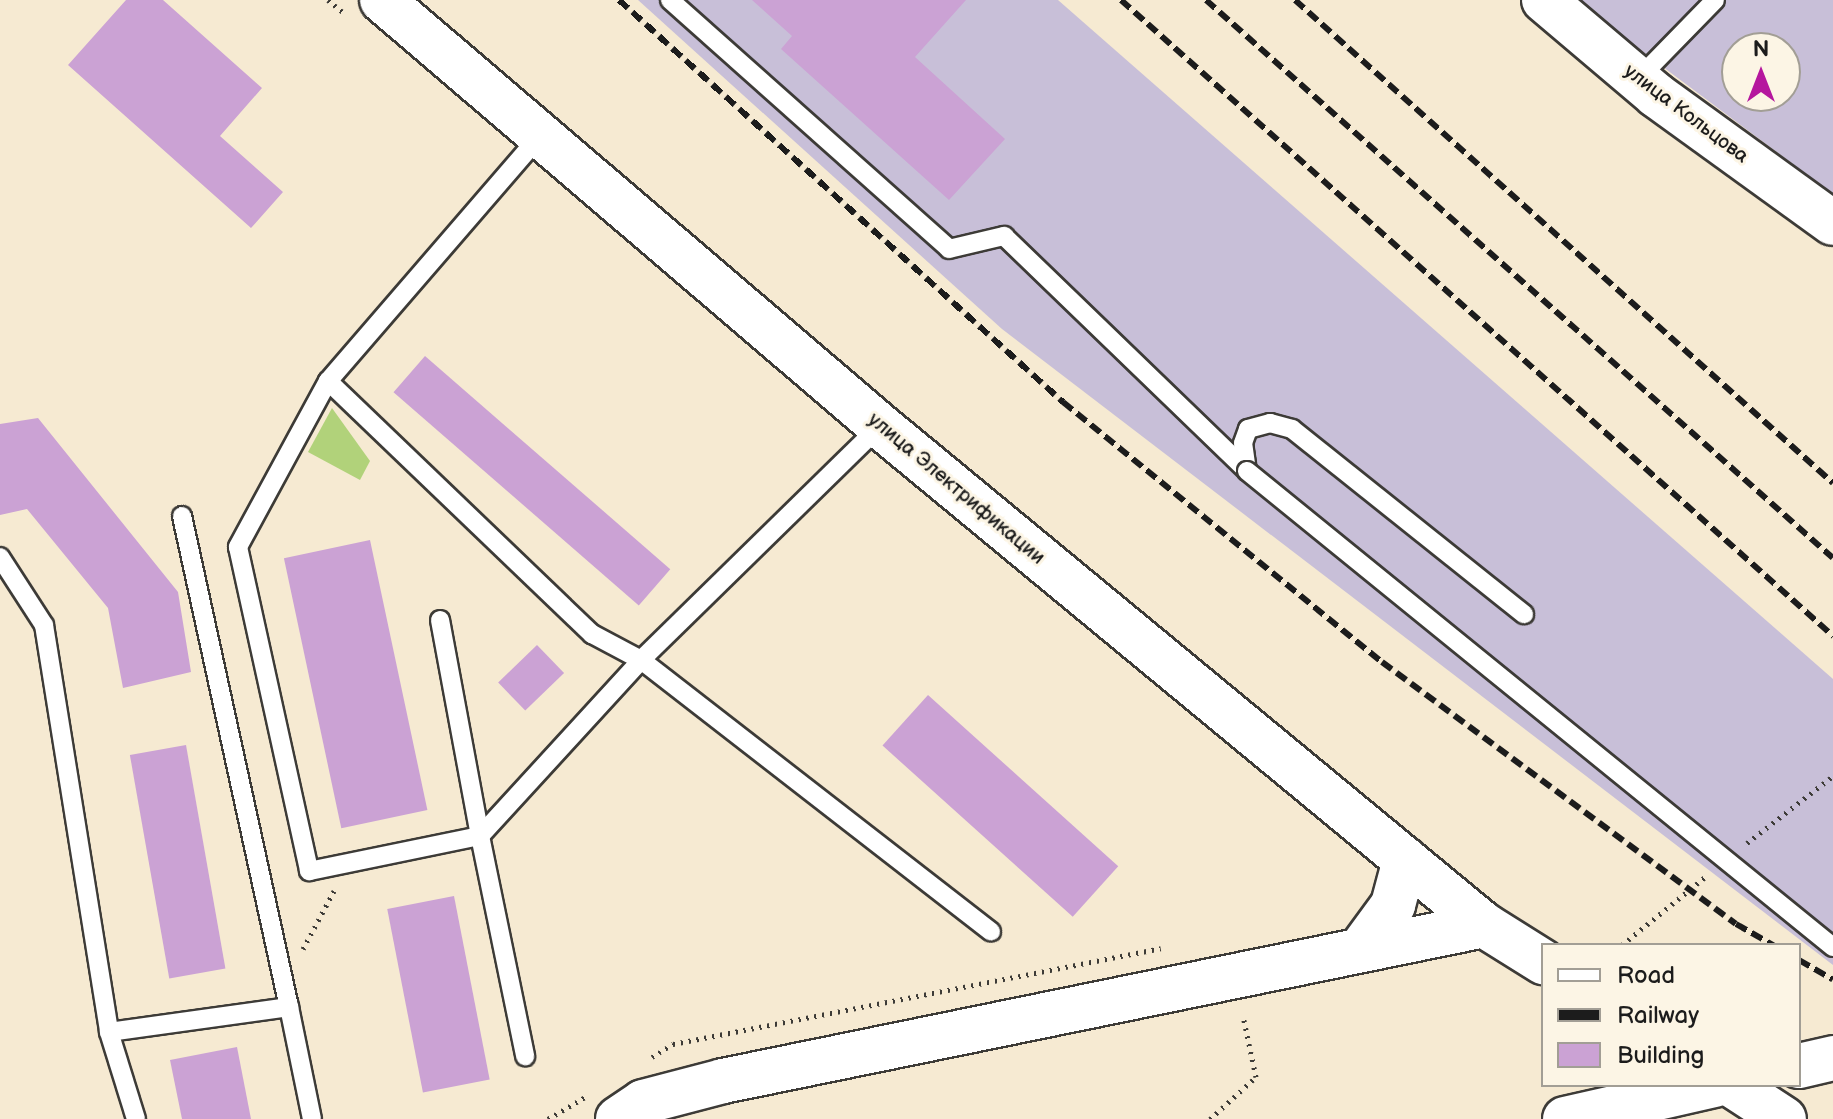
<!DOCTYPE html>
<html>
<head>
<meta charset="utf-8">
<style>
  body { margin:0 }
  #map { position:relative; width:1833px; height:1119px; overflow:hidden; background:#f6ead2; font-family:"Balsamiq Sans",sans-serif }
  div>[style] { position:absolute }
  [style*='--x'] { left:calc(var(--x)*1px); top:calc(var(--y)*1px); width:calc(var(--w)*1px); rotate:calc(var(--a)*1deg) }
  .industrial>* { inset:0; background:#c8bfd8 }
  .green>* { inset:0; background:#b1d27a }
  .building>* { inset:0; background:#cba2d4; transform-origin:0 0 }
  .path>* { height:5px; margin-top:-2.5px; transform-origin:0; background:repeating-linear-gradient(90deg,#3d3b37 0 2px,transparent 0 8px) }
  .roads { filter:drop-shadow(2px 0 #3d3b37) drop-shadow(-2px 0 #3d3b37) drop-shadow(0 2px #3d3b37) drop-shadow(0 -2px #3d3b37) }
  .lane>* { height:18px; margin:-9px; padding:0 9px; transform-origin:9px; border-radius:9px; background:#fff }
  .secondary>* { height:44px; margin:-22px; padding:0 22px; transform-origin:22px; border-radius:22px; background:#fff }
  .primary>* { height:44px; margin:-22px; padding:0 22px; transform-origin:22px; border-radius:22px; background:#fff }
  .rail>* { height:6px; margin-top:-3px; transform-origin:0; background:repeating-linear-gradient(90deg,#1c1c1c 0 12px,transparent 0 18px) }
  .bridges { filter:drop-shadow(2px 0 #3d3b37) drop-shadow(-2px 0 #3d3b37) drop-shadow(0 2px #3d3b37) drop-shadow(0 -2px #3d3b37) }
  .lane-bridge>* { height:18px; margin:-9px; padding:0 9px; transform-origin:9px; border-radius:9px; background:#fff }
  span { translate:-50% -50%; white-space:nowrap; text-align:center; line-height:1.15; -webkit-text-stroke:6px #fcf5e5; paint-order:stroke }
  .street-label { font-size:20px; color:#1c1c1c }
  .legend { position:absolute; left:1541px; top:943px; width:260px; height:144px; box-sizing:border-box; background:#fcf5e5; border:2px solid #a29e95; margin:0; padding:10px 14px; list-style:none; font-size:24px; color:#1c1c1c }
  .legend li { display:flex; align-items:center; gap:16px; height:40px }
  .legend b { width:40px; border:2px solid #a29e95 }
  .north { position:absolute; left:1721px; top:32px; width:80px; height:80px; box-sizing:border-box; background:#fcf5e5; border:2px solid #a29e95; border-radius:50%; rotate:0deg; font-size:22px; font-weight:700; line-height:32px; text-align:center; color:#1c1c1c }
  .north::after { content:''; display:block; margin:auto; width:28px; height:36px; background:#b5179e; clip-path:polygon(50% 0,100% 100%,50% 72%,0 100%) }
</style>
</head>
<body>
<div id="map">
  <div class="industrial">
    <i style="clip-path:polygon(638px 0,1058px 0,1833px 679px,1833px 965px,1002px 329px)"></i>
    <i style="clip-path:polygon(evenodd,1580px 0,1833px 0,1833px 194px,1635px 46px,1580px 0,1737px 48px,1785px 48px,1785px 96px,1737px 96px,1737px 48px)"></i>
  </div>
  <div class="green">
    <i style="clip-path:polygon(332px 408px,370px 461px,360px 480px,308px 452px)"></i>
  </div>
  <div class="building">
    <i style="clip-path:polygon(126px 0,163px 0,262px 88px,220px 136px,283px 192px,251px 228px,68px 65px)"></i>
    <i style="clip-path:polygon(752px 0,966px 0,915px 57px,1005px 139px,949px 200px,781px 49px,792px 36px)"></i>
    <i style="left:425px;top:356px;width:325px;height:48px;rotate:41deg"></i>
    <i style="clip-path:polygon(38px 418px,178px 592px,191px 672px,123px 688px,108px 608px,27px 509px,0 515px,0 424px)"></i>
    <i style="left:370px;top:540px;width:276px;height:88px;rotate:78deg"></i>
    <i style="left:537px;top:645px;width:39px;height:54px;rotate:46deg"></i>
    <i style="left:928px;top:695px;width:256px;height:68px;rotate:42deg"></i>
    <i style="left:186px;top:745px;width:227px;height:57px;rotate:80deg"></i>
    <i style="left:454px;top:896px;width:187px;height:68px;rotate:79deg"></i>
    <i style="clip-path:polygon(237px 1047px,251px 1119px,182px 1119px,170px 1060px)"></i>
  </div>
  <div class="path">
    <i style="--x:328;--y:0;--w:22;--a:39"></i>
    <i style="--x:1747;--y:843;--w:109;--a:-37.9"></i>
    <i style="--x:1622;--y:945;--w:107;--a:-39.3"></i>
    <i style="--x:303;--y:949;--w:66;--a:-61.9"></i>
    <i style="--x:652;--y:1057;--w:25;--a:-32"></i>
    <i style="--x:673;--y:1044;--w:497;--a:-11.1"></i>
    <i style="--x:548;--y:1119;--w:43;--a:-30.7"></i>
    <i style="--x:1210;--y:1119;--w:62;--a:-42.4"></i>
    <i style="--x:1256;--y:1077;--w:62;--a:-102"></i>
  </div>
  <div class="roads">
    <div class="lane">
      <i style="--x:670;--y:0;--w:374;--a:41.7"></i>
      <i style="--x:949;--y:249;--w:57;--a:-13.3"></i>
      <i style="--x:1004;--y:236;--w:338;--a:44"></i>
      <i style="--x:1638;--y:79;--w:110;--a:-45.7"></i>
      <i style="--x:538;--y:138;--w:321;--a:130.8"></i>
      <i style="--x:328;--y:381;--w:366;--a:43.8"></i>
      <i style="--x:592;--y:634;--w:55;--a:28"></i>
      <i style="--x:641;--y:660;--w:443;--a:37.8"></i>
      <i style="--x:328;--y:381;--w:189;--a:118.5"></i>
      <i style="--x:238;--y:547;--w:332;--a:77.6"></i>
      <i style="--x:309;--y:871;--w:175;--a:-11.6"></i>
      <i style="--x:480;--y:836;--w:225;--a:78.4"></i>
      <i style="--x:1247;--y:471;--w:28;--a:-98"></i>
      <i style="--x:1243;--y:443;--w:15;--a:-70"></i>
      <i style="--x:1248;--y:429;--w:23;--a:-15"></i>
      <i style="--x:1270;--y:423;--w:23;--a:15"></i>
      <i style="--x:1292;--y:429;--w:297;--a:38.6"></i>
      <i style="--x:182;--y:516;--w:503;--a:77.71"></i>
      <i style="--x:0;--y:557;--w:81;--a:57.1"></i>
      <i style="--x:44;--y:625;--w:412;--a:80.9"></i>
      <i style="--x:440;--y:620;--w:220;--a:79.5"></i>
      <i style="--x:480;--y:836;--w:239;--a:-47.5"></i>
      <i style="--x:641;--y:660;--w:334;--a:-44.4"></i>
      <i style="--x:136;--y:1119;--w:91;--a:-107.2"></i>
      <i style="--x:109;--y:1032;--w:182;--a:-7.9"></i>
      <i style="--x:289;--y:1007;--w:114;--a:78.4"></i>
    </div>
    <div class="secondary">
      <i style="--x:382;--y:0;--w:655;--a:40.54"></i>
      <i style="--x:880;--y:426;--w:783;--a:39.56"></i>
      <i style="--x:1484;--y:925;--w:70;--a:32.1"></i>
      <i style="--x:1544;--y:0;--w:147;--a:40.3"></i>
      <i style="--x:1656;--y:95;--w:218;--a:35.9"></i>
      <i style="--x:1360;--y:950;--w:56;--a:-53.7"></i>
      <i style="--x:1393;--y:905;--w:47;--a:-75.1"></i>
      <i style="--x:1732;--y:1085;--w:62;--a:33.2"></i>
      <i style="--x:618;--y:1119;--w:30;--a:-34"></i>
      <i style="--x:643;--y:1102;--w:83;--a:-14.7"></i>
      <i style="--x:723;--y:1081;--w:777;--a:-11.58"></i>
    </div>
    <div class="primary">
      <i style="--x:1799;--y:1066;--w:35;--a:-13"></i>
      <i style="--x:1565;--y:1119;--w:154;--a:-12.8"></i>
    </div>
  </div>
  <div class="rail">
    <i style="--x:619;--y:0;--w:599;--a:42.16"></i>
    <i style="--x:1063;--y:402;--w:412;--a:39.2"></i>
    <i style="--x:1382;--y:662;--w:440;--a:36.5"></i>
    <i style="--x:1736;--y:924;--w:43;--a:29.6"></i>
    <i style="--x:1121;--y:0;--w:955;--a:41.77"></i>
    <i style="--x:1206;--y:0;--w:839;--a:41.67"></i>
    <i style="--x:1295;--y:0;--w:723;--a:41.92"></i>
    <i style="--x:1799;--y:960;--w:39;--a:30"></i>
  </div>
  <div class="bridges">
    <div class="lane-bridge">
      <i style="--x:1247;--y:471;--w:755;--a:39.09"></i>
    </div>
  </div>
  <div class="street-label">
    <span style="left:1686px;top:114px;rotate:37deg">улица Кольцова</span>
    <span style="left:956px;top:489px;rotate:40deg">улица Электрификации</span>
  </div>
  <ul class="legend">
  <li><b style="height:10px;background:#fff"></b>Road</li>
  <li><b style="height:10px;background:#1c1c1c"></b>Railway</li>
  <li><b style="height:22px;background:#cba2d4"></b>Building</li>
  </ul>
  <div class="north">N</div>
</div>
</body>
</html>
